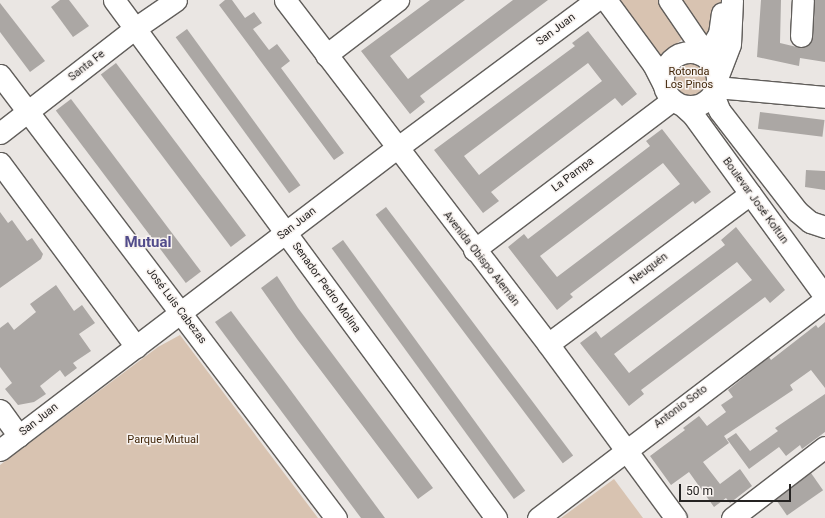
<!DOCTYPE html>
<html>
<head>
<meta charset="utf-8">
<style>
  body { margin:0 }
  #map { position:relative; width:825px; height:518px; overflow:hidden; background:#eae6e3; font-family:Roboto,sans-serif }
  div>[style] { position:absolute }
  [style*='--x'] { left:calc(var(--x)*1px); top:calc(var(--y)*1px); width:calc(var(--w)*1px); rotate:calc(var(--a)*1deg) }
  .green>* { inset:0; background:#d8c3b1 }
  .round { border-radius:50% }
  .building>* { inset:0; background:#aba7a4; transform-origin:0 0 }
  .roads { filter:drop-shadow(1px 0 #615e5b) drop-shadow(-1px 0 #615e5b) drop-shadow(0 1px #615e5b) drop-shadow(0 -1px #615e5b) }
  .minor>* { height:21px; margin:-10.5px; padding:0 10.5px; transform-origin:10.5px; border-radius:10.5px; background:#fff }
  .minor>.ring { margin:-10.5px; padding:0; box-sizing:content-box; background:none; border:21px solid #fff; border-radius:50% }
  span { translate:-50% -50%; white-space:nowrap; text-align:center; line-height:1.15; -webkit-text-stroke:3px #f8f3f0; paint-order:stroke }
  .street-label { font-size:11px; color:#252322 }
  .park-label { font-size:11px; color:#412609 }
  .district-label { font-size:15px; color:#524c8b; font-weight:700 }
  .scale { position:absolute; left:679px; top:484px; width:112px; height:18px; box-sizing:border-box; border:2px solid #252322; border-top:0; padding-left:5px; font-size:12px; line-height:14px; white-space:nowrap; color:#252322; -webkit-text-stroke:3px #f8f3f0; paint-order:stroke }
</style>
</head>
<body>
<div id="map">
  <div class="green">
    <i style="clip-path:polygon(619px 0,658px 0,685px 37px,659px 58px)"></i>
    <i style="clip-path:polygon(669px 0,732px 0,715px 70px)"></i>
    <i class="round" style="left:670px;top:61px;width:38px;height:38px"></i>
    <i style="clip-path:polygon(180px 335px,318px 518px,0 518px,0 465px,158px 347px)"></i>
    <i style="clip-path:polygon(614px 479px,643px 518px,561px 518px)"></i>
  </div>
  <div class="building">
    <i style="clip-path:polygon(60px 0,69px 0,89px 26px,73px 37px,51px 7px)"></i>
    <i style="clip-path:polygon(225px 0,232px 0,245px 18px,254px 12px,262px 23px,253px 29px,269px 50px,277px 44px,290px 61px,281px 68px,344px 153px,334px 160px,219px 5px)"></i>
    <i style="clip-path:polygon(430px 0,465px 0,390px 56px,408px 79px,513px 0,548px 0,420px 96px,425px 102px,410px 114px,361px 51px)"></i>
    <i style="clip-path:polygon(761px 0,781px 0,780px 43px,801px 48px,807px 46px,813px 37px,815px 0,825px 0,825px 62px,800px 58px,799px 66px,757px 57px)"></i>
    <i style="clip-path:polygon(0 3px,45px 61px,30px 72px,0 32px)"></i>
    <i style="left:187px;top:29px;width:193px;height:14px;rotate:54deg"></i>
    <i style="clip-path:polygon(evenodd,588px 31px,637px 94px,622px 106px,615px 98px,491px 192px,499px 201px,483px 213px,434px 150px,575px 46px,572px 43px,588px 31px,588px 63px,602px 81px,479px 175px,464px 156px,588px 63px)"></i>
    <i style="left:116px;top:63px;width:216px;height:19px;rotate:53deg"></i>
    <i style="left:71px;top:99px;width:216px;height:19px;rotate:53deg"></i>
    <i style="left:760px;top:112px;width:65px;height:17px;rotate:7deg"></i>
    <i style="clip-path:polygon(evenodd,662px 129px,711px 192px,695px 204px,693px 201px,570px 294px,573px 297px,557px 310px,508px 247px,524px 234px,528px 239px,650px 146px,646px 141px,662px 129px,663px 163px,680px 184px,557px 277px,540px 256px,663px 163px)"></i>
    <i style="clip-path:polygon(806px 170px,825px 171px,825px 190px,805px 187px)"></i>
    <i style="left:386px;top:207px;width:311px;height:13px;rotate:53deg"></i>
    <i style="clip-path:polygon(0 212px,8px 223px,12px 220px,27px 241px,32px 238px,43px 254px,41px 259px,0 288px)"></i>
    <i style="clip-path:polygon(evenodd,736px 227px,785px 290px,770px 303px,765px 297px,641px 390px,644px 394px,629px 406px,580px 343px,596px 331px,601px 338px,725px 245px,721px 240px,736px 227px,737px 262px,752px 280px,629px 373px,614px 354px,737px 262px)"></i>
    <i style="left:343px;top:240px;width:310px;height:14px;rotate:54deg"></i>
    <i style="clip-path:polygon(277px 276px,298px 308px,433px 488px,418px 499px,297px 339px,261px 288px)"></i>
    <i style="clip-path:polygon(56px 285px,74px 311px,82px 305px,95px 323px,79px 334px,91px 351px,73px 363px,77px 368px,65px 377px,60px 370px,40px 386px,46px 394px,34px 402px,18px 405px,5px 389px,12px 383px,0 367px,0 328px,8px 322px,14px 330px,36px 312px,30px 304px)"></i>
    <i style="clip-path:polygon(231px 311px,286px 384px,385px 518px,361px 518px,238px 353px,215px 322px)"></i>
    <i style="clip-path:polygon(825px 322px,825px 388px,811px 370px,790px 385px,793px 390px,724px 436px,729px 443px,703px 462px,720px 484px,740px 469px,752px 486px,730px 503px,726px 498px,714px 507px,689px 472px,671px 485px,650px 456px,685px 430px,683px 428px,699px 416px,707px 426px,726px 412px,721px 405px,733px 397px,728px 390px,769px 357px,771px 360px,816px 325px,818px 328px)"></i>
    <i style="clip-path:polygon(825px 394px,825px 432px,802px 449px,800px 445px,786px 456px,779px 447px,749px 469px,727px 439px,736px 433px,750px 451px,778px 431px,775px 428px)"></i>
    <i style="left:811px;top:473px;width:21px;height:44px;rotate:55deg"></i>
  </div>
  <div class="roads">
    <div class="minor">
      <i style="--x:114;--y:0;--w:644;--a:53.59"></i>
      <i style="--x:285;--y:0;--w:433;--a:52.6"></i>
      <i style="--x:548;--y:344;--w:216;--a:53.7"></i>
      <i style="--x:606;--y:0;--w:79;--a:53.7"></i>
      <i style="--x:653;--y:64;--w:22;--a:63"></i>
      <i style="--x:669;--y:0;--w:50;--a:55.7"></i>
      <i style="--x:697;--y:41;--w:13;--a:81"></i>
      <i style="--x:801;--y:36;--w:36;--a:-87"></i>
      <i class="ring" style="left:663px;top:52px;width:33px;height:33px"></i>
      <i style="--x:326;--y:55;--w:91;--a:-37.4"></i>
      <i style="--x:705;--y:57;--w:27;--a:-59"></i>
      <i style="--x:719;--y:34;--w:21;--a:-82"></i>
      <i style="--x:0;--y:75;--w:556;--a:52.82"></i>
      <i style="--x:717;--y:78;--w:36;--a:-69"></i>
      <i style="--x:730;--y:44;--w:44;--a:-87.4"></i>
      <i style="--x:716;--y:87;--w:109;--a:5.2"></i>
      <i style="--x:713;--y:94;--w:17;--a:69"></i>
      <i style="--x:719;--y:110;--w:128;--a:52.3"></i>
      <i style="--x:797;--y:211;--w:17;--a:40"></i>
      <i style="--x:810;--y:222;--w:16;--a:18"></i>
      <i style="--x:683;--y:106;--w:13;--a:42"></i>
      <i style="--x:693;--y:115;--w:225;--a:54"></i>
      <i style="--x:0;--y:133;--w:170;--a:-37.8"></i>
      <i style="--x:134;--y:29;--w:51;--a:-34.6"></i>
      <i style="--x:0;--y:163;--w:229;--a:53.5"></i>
      <i style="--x:474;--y:250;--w:248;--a:-37.1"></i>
      <i style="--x:548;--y:344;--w:252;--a:-36.6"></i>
      <i style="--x:0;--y:410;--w:32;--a:54"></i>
      <i style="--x:0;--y:450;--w:499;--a:-37.3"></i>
      <i style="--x:397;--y:148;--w:248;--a:-36.6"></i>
      <i style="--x:538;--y:518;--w:361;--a:-37.3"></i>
      <i style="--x:732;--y:518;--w:117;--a:-37.4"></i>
    </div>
  </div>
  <div class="street-label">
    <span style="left:556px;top:30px;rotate:-37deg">San Juan</span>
    <span style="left:87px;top:66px;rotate:-38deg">Santa Fe</span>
    <span style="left:573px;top:175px;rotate:-37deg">La Pampa</span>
    <span style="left:755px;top:201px;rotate:54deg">Boulevar José Koltun</span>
    <span style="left:297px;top:224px;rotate:-38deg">San Juan</span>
    <span style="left:481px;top:259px;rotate:52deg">Avenida Obispo Alemán</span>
    <span style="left:649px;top:269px;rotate:-37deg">Neuquén</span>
    <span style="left:326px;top:288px;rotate:54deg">Senador Pedro Molina</span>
    <span style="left:176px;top:306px;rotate:53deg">José Luis Cabezas</span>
    <span style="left:681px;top:407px;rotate:-37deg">Antonio Soto</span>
    <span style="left:39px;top:420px;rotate:-38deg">San Juan</span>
  </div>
  <div class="park-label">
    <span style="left:689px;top:79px">Rotonda<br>Los Pinos</span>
    <span style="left:163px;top:440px">Parque Mutual</span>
  </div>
  <div class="district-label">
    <span style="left:148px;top:243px">Mutual</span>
  </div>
  <div class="scale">50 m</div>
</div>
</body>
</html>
